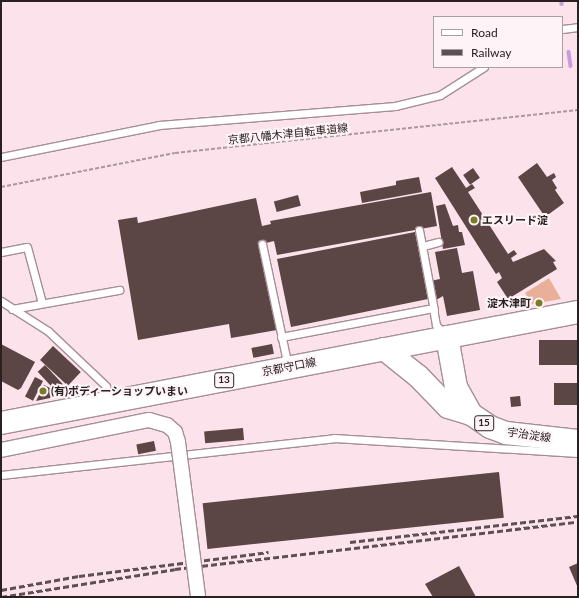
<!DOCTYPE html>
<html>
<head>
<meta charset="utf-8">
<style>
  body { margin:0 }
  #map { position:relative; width:579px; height:598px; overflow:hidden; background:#fce2ea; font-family:Lato,"Noto Sans JP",sans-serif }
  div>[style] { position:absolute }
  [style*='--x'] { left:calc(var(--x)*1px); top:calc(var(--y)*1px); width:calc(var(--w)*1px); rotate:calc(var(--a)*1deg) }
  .green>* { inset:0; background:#eaaf98 }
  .stream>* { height:3.5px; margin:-1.75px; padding:0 1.75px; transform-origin:1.75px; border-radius:1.75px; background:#c69ce0 }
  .building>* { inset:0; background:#5b4545; transform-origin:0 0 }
  .path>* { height:2px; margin-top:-1px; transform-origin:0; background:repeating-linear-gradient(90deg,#ab989e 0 4px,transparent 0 6px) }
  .roads { filter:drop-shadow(1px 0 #a68e96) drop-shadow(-1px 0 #a68e96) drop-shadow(0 1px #a68e96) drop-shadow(0 -1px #a68e96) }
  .service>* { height:7px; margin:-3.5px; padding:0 3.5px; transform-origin:3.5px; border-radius:3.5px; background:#fff }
  .primary>* { height:22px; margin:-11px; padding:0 11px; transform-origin:11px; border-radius:11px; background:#fff }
  .rail>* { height:3px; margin-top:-1.5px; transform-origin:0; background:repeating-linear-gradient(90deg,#5d5054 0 6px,transparent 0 9px) }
  .bridges { filter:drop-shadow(1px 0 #a68e96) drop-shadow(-1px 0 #a68e96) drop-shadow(0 1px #a68e96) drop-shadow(0 -1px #a68e96) }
  .minor-bridge>* { height:14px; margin:-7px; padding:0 7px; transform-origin:7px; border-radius:7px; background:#fff }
  .dots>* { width:11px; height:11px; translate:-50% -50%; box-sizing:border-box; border:2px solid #fef4f7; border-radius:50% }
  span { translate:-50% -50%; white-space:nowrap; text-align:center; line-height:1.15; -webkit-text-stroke:4px #fef4f7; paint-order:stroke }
  .shield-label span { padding:1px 3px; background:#fef4f7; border:1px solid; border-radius:3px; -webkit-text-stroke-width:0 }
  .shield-label { font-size:10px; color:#292022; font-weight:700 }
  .street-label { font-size:11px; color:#292022 }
  .poi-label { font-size:11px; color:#292022; font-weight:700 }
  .left { translate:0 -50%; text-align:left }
  .right { translate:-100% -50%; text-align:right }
  .frame { position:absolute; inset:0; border:2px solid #292022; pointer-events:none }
  .legend { position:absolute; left:433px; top:16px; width:130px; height:52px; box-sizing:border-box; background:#fef4f7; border:1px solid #a99fa2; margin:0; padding:5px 7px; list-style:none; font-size:12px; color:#292022 }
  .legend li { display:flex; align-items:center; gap:8px; height:20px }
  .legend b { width:20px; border:1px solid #a99fa2 }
</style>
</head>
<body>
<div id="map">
  <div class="green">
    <i style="clip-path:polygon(549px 278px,561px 299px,532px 304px,525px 293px)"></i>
  </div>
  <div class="stream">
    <i style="--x:562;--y:1;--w:3;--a:90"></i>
    <i style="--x:569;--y:52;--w:14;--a:82"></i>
  </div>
  <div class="building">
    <i style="clip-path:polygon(537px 163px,547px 177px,554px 173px,556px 177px,552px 180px,557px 188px,555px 190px,564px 203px,545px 217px,518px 177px)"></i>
    <i style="clip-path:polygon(452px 167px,466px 188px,472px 184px,475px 188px,468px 192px,508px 254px,514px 250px,517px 254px,511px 258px,513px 262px,544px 249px,556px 261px,553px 262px,557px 269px,508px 299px,497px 282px,502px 278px,499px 272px,496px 274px,435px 178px)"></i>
    <i style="left:473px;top:168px;width:12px;height:12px;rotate:55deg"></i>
    <i style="clip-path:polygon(419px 177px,422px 192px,362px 203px,360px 192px,396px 185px,396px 181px)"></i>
    <i style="clip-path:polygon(431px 192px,437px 226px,277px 255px,274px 241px,262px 244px,277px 330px,231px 338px,229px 324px,138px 340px,118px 220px,137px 217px,138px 223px,256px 198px,262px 226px,271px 224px,270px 221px)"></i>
    <i style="left:298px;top:195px;width:11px;height:25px;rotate:75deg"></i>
    <i style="clip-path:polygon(445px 204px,453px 226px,458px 225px,459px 232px,462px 232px,465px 245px,443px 249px,436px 206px)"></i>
    <i style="clip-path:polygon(415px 232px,425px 282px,440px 279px,435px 252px,457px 248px,462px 273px,473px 271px,480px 310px,447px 316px,443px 296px,436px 300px,428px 299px,291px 327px,277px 259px)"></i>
    <i style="left:578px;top:340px;width:25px;height:39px;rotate:90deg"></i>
    <i style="clip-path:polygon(1px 344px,35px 362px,21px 388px,18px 390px,1px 381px)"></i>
    <i style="left:272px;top:344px;width:10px;height:21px;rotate:79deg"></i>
    <i style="left:53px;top:346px;width:38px;height:19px;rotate:43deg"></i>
    <i style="left:45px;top:365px;width:26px;height:10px;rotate:47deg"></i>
    <i style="left:35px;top:377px;width:9px;height:22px;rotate:27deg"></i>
    <i style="left:578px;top:383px;width:22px;height:24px;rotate:90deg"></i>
    <i style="clip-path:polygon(44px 385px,54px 390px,50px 398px,36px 401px)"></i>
    <i style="left:520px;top:396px;width:10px;height:10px;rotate:84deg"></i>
    <i style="left:243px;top:428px;width:12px;height:39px;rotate:85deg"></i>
    <i style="left:154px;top:441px;width:10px;height:18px;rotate:79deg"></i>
    <i style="left:499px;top:472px;width:46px;height:298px;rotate:84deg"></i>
    <i style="clip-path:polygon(578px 563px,578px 588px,569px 567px)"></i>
    <i style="clip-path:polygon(459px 566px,476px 597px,433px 597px,425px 584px)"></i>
  </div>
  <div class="path">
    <i style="--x:1;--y:187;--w:177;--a:-11.1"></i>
    <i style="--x:175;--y:153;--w:405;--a:-6.1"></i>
  </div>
  <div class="roads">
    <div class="service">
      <i style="--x:562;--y:29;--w:16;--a:-7"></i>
      <i style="--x:1;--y:157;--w:161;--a:-11.4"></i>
      <i style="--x:159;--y:125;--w:237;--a:-4.6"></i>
      <i style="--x:395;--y:106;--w:46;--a:-13.7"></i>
      <i style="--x:440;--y:95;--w:52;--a:-32.5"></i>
      <i style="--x:419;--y:230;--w:81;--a:79.4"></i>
      <i style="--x:262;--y:244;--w:125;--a:78"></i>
      <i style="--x:423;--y:246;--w:16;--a:-15"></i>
      <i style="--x:1;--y:252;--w:26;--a:-11"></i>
      <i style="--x:27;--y:247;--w:58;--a:75"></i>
      <i style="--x:1;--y:301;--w:56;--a:32.6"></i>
      <i style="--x:48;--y:331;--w:80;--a:43.5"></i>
      <i style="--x:12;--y:309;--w:109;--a:-10.1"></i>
      <i style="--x:281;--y:337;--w:155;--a:-10.8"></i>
      <i style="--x:433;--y:308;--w:17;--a:80"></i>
      <i style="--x:436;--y:325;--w:12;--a:48"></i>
      <i style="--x:1;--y:475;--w:335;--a:-6.3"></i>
      <i style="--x:334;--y:438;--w:244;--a:3.5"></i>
    </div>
    <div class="primary">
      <i style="--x:447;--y:337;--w:51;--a:79.8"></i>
      <i style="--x:456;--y:387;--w:31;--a:61"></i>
      <i style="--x:471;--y:414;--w:23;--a:34"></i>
      <i style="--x:490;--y:427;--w:17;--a:21"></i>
      <i style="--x:506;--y:433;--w:72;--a:6.3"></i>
      <i style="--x:384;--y:349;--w:43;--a:38.5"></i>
      <i style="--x:418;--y:376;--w:43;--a:45.9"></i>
      <i style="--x:448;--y:407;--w:24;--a:17"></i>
      <i style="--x:1;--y:423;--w:588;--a:-10.89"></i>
    </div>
  </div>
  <div class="rail">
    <i style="--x:350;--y:542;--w:229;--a:-6.5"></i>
    <i style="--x:1;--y:590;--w:79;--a:-10.2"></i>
    <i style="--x:79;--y:576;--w:191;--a:-7.2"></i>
    <i style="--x:1;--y:597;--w:176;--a:-9.1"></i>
    <i style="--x:175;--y:569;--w:406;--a:-6.7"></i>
  </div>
  <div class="bridges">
    <div class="minor-bridge">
      <i style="--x:1;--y:450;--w:151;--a:-11.5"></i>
      <i style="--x:149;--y:420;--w:19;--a:16"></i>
      <i style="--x:167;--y:425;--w:11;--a:41"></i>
      <i style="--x:175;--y:432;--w:10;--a:73"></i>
      <i style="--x:178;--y:442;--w:156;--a:82.6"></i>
    </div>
  </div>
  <div class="dots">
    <i style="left:474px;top:220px;background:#7b7d26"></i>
    <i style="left:539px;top:303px;background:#7b7d26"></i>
    <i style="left:43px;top:391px;background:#7b7d26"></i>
  </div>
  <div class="shield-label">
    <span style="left:224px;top:380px">13</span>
    <span style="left:484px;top:423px">15</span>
  </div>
  <div class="street-label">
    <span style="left:288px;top:134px;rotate:-6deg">京都八幡木津自転車道線</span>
    <span style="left:289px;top:367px;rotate:-11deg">京都守口線</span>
    <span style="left:529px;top:435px;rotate:8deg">宇治淀線</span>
  </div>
  <div class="poi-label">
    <span class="left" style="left:482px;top:220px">エスリード淀</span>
    <span class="right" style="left:531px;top:303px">淀木津町</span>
    <span class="left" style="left:51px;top:391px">(有)ボディーショップいまい</span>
  </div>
  <div class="frame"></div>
  <ul class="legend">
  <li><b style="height:5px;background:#fff"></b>Road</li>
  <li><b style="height:5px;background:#5d5054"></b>Railway</li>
  </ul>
</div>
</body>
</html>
